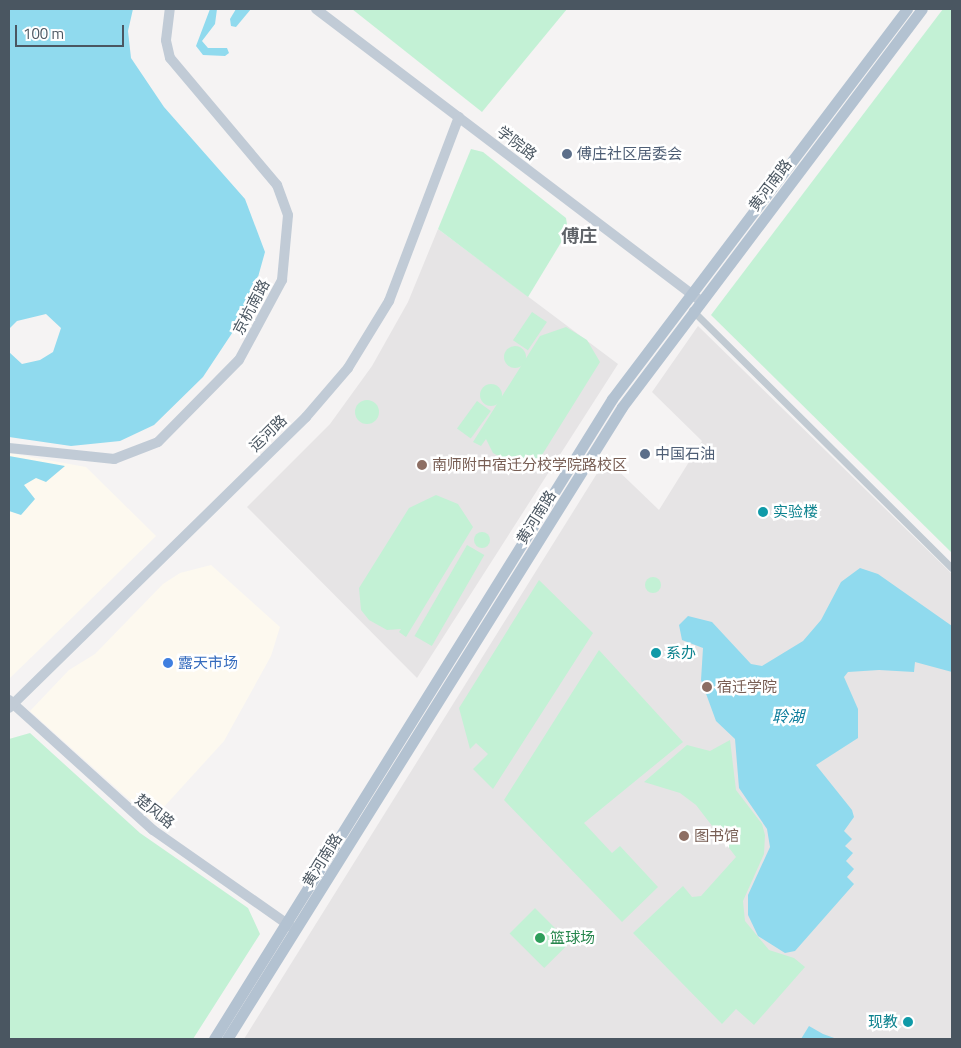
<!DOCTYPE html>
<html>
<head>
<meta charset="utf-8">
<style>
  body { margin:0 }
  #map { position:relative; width:961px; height:1048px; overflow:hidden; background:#f5f3f3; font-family:"Titillium Web","Noto Sans SC",sans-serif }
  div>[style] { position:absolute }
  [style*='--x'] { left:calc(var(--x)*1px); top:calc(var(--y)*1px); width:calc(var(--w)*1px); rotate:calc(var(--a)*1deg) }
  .commercial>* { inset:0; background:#fdf9ef }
  .education>* { inset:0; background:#e6e4e5 }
  .green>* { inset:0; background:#c3f1d5; transform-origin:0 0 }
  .round { border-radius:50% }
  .water>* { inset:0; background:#90daee }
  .street>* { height:7px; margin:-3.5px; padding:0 3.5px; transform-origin:3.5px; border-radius:3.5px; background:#c1cad2 }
  .secondary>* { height:10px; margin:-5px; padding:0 5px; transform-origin:5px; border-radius:5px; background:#c1cbd6 }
  .primary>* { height:11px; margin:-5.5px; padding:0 5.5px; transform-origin:5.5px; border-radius:5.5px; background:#b3c2d1 }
  .dots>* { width:14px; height:14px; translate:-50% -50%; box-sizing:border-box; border:2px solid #fff; border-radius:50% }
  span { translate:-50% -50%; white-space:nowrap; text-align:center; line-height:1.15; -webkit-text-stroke:5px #fff; paint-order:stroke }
  .street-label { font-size:15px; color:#4a5661 }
  .service-label { font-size:15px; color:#4e5e75 }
  .left { translate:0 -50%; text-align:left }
  .education-label { font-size:15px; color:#785e54 }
  .culture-label { font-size:15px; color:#0d838f }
  .right { translate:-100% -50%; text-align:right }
  .shop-label { font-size:15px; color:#366cbe }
  .leisure-label { font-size:15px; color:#27864d }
  .water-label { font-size:16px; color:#0c7c9b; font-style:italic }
  .quarter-label { font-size:18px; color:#5f6368; font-weight:700 }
  .frame { position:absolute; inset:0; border:10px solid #4a5661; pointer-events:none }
  .scale { position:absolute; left:15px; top:25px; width:109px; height:22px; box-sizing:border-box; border:2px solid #4a5661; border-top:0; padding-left:6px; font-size:15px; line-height:18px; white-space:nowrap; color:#4a5661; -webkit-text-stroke:4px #fff; paint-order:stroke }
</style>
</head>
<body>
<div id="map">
  <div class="commercial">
    <i style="clip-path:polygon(9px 453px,86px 467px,156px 536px,9px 679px)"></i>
    <i style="clip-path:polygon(211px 565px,280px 627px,271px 656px,224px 741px,152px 820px,30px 711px,69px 670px,95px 654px,163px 584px,180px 573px)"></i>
  </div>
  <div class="education">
    <i style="clip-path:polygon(438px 229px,618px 364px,417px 678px,247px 507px,330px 424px,372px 366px,408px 302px)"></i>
    <i style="clip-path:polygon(698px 326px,952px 574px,952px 1039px,244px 1039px,606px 459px,659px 510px,702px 441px,652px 392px)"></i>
  </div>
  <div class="green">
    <i style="clip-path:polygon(352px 9px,567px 9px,482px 112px)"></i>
    <i style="clip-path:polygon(943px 9px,952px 9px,952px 553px,711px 315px)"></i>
    <i style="clip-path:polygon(471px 149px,483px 152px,566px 218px,568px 231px,528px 297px,438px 229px)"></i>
    <i style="left:532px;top:312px;width:18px;height:34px;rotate:34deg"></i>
    <i style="clip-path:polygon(566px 327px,587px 340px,600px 362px,532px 471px,523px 467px,526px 461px,510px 463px,493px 453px,486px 439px,481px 446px,473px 442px,540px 336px)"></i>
    <i class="round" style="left:504px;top:346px;width:22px;height:22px"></i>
    <i class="round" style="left:480px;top:384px;width:22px;height:22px"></i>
    <i class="round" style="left:355px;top:400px;width:24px;height:24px"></i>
    <i style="left:477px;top:401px;width:17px;height:34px;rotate:36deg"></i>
    <i style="clip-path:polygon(436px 495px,458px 504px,473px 527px,406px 637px,399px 632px,401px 629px,387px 630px,369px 620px,361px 610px,359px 588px,409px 508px)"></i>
    <i class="round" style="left:474px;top:532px;width:16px;height:16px"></i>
    <i style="left:467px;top:545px;width:20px;height:105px;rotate:30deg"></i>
    <i class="round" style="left:645px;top:577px;width:16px;height:16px"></i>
    <i style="clip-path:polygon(539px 580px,593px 633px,493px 789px,473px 769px,488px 754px,476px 743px,470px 749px,459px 708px)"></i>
    <i style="clip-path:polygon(599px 650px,683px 742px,584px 823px,612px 853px,620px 846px,658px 887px,622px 922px,504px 800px)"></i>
    <i style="clip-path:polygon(30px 733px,140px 833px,248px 908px,260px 934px,193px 1039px,9px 1039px,9px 739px)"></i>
    <i style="clip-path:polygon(730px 740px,736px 790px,762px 824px,765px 835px,764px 854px,743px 901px,745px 921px,769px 950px,794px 958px,805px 967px,754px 1025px,736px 1009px,722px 1024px,633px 933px,683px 886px,692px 897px,701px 896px,736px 857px,696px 805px,680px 793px,644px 782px,687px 745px,710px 751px)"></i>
    <i style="left:535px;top:908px;width:49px;height:36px;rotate:45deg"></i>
  </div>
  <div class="water">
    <i style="clip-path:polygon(9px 9px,133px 9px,128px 31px,131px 58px,164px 107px,245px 199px,265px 252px,250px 306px,203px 377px,154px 425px,120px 441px,71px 446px,9px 437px,9px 352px,22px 364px,40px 360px,53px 352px,61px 328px,46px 314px,17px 321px,9px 329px)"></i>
    <i style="clip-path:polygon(210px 9px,217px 9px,215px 24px,202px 41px,208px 48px,227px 48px,229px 53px,225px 56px,203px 55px,196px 46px)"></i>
    <i style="clip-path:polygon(236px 9px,251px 9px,236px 27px,231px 26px,230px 19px)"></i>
    <i style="clip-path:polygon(9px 456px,65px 466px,46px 482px,36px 478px,24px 485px,35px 499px,21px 515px,9px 511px)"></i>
    <i style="clip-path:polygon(860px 568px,878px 574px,952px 626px,952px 672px,915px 662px,914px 672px,879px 670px,848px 672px,844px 677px,858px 709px,858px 738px,816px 765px,852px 810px,854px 817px,844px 831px,852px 839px,845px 846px,853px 853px,846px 861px,854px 869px,847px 877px,854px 884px,795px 951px,785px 953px,758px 936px,748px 915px,748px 895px,770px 847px,767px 829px,739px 788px,735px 739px,716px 721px,701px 680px,703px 648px,682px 640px,679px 625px,688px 616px,712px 622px,751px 664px,762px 666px,803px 641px,821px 620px,841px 582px)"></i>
    <i style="clip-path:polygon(809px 1026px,823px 1034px,837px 1039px,801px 1039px)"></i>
  </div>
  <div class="street">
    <i style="--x:692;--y:310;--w:366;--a:44.8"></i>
  </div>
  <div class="secondary">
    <i style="--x:316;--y:9;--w:483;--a:37.2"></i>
    <i style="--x:9;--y:448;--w:106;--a:6"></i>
    <i style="--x:114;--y:459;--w:47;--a:-21.1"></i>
    <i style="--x:158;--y:442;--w:115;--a:-45.4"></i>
    <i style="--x:239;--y:360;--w:91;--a:-61.7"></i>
    <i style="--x:282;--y:280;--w:65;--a:-84.7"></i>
    <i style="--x:288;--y:215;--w:32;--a:-110"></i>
    <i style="--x:277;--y:185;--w:166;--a:-130.1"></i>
    <i style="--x:170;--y:58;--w:18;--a:-103"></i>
    <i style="--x:166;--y:40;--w:31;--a:-83"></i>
    <i style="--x:9;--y:700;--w:194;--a:42.1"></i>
    <i style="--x:153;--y:830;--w:171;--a:35"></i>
    <i style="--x:9;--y:708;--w:416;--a:-44.4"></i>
    <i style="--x:306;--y:417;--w:65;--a:-49.4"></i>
    <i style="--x:348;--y:368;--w:79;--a:-58.5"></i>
    <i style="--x:389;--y:301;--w:197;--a:-69.2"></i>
  </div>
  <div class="primary">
    <i style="--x:214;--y:1039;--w:754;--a:-58.12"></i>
    <i style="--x:612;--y:399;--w:489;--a:-52.9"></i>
    <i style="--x:227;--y:1039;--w:745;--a:-57.99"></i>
    <i style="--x:622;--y:407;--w:498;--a:-53"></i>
  </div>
  <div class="dots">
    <i style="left:567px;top:154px;background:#5c6f8a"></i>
    <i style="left:645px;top:454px;background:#5c6f8a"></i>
    <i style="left:422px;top:465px;background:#8d6e63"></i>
    <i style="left:763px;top:512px;background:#0f9aa8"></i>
    <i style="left:656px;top:653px;background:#0f9aa8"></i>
    <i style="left:168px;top:663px;background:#3f7fe0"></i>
    <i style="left:707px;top:687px;background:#8d6e63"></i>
    <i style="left:684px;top:836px;background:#8d6e63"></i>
    <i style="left:540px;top:938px;background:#2e9e5b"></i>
    <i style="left:908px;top:1022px;background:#0f9aa8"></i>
  </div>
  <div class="street-label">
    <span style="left:517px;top:143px;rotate:37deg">学院路</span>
    <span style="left:770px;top:185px;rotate:-53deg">黄河南路</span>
    <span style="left:251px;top:307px;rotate:-62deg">京杭南路</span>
    <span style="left:268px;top:433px;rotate:-44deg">运河路</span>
    <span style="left:536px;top:517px;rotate:-58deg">黄河南路</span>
    <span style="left:155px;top:811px;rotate:38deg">楚风路</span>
    <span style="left:322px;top:860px;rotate:-58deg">黄河南路</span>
  </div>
  <div class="service-label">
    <span class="left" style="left:577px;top:154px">傅庄社区居委会</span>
    <span class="left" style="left:655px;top:454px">中国石油</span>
  </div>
  <div class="education-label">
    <span class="left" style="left:432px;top:465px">南师附中宿迁分校学院路校区</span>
    <span class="left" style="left:717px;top:687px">宿迁学院</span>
    <span class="left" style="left:694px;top:836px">图书馆</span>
  </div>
  <div class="culture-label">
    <span class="left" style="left:773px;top:512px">实验楼</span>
    <span class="left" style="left:666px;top:653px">系办</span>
    <span class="right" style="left:898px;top:1022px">现教</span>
  </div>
  <div class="shop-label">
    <span class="left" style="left:178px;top:663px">露天市场</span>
  </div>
  <div class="leisure-label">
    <span class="left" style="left:550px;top:938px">篮球场</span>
  </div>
  <div class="water-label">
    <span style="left:788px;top:716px">聆湖</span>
  </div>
  <div class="quarter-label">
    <span style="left:579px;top:236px">傅庄</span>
  </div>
  <div class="frame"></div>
  <div class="scale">100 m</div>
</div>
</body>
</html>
